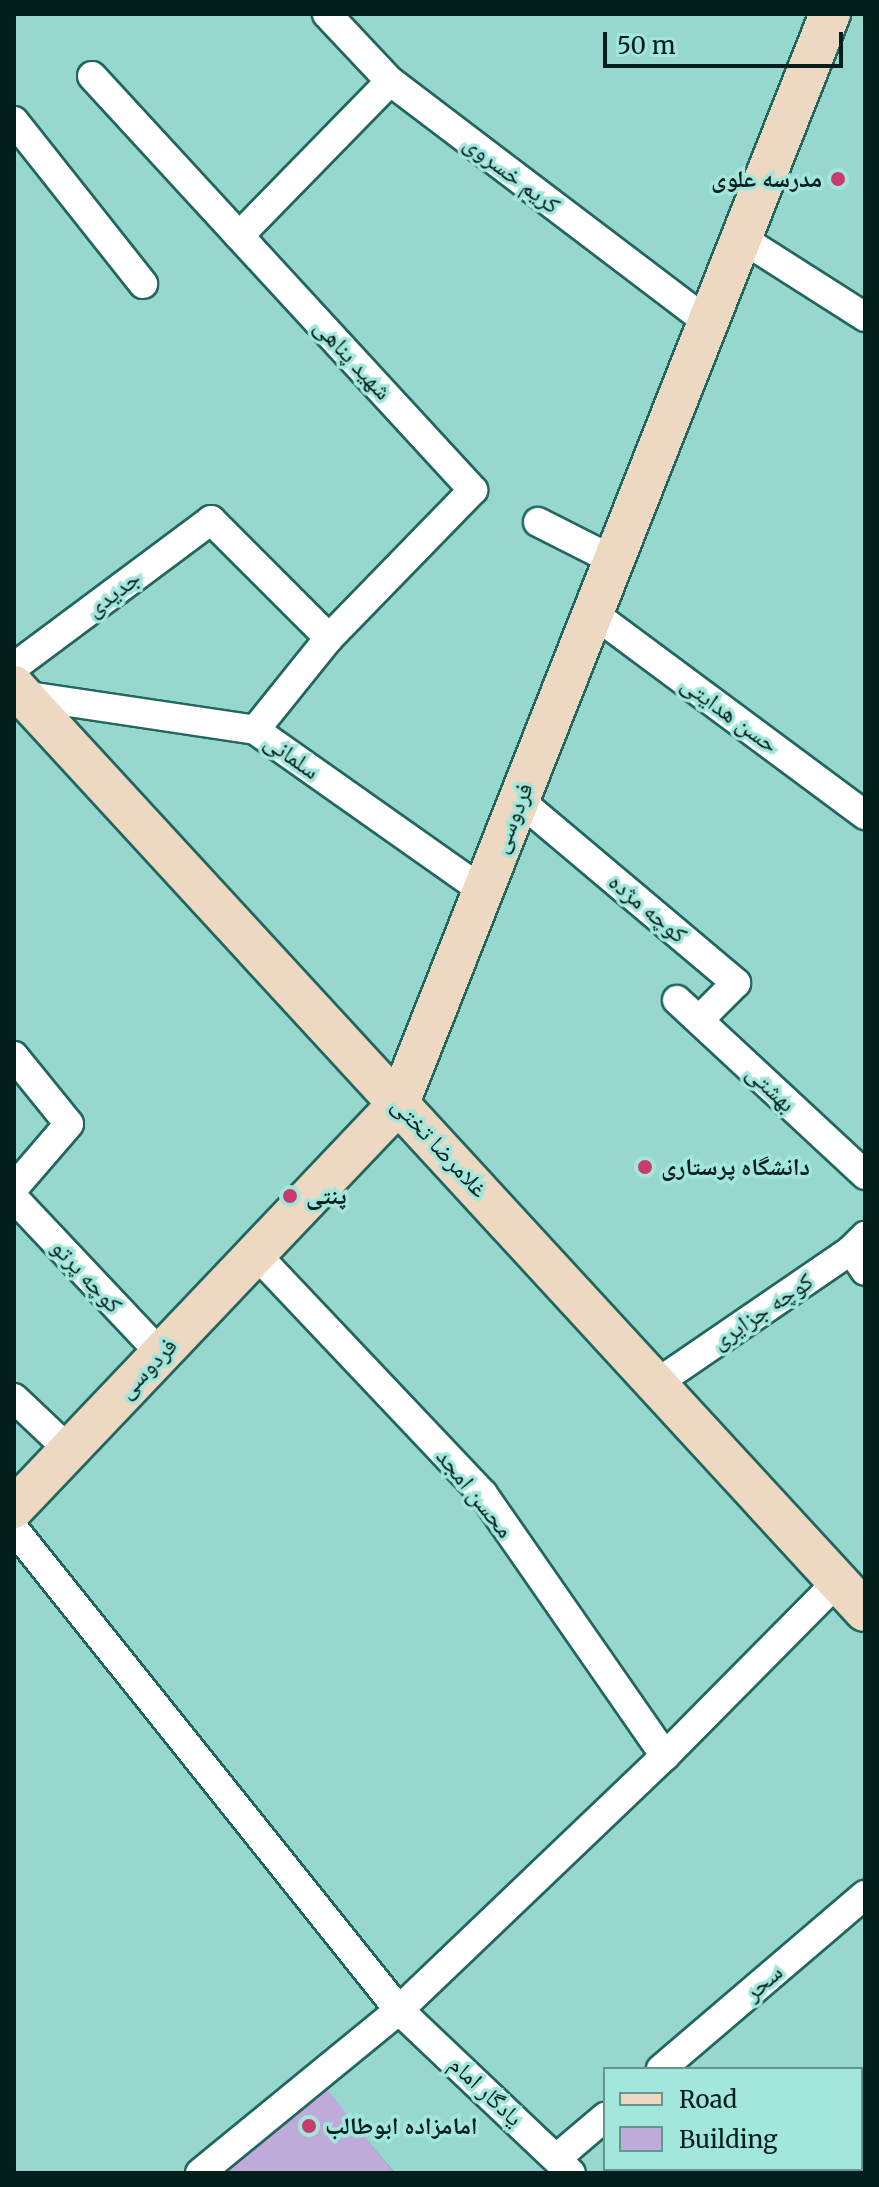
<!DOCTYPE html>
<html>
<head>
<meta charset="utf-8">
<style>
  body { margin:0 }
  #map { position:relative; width:879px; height:2187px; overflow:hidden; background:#96d8ce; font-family:Merriweather,"Noto Naskh Arabic",serif }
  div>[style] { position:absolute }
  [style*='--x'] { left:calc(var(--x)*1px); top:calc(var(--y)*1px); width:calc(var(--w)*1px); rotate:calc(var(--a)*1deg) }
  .shadow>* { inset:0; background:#0003 }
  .building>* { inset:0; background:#bfabd9 }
  .roads { filter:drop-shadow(2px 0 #23665e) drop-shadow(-2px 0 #23665e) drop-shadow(0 2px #23665e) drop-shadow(0 -2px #23665e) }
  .street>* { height:28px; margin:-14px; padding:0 14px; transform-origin:14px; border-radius:14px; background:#fff }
  .secondary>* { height:40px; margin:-20px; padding:0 20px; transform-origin:20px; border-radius:20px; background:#edd8c2 }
  .dots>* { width:22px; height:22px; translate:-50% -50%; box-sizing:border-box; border:4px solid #a3e6db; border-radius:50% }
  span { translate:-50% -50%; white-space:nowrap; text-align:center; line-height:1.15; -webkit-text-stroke:7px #a3e6db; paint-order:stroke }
  .street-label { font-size:24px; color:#031e1b }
  .poi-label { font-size:24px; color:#031e1b; font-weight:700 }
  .right { translate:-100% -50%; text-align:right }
  .left { translate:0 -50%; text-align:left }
  .frame { position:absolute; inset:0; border:16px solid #031e1b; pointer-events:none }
  .legend { position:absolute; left:603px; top:2067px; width:260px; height:104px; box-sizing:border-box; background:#a3e6db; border:2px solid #63968e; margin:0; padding:10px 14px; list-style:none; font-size:24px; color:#031e1b }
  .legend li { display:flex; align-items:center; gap:16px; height:40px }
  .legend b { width:40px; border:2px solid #63968e }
  .scale { position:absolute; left:603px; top:32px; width:240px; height:36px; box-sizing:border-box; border:4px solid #031e1b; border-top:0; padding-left:10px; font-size:24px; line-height:28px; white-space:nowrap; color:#031e1b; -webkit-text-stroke:6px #a3e6db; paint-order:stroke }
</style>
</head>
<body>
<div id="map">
  <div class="shadow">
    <i style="clip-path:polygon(318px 2081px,395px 2173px,207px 2173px)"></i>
  </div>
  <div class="building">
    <i style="clip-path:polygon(318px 2078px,394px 2173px,204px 2173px)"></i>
  </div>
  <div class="roads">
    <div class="street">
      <i style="--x:327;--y:14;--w:92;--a:46.8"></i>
      <i style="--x:390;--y:81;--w:399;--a:37.2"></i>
      <i style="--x:92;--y:76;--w:563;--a:47.38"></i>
      <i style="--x:473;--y:490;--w:206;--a:134.2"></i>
      <i style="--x:14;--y:121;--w:208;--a:51.6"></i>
      <i style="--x:239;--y:236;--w:216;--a:-45.7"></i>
      <i style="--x:741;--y:238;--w:147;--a:32.5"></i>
      <i style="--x:538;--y:522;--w:84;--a:26.9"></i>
      <i style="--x:593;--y:613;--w:339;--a:36.6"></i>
      <i style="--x:14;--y:667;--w:246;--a:-36.7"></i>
      <i style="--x:211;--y:520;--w:167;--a:45"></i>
      <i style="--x:329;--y:638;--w:118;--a:128.8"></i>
      <i style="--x:22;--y:695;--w:236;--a:8.5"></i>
      <i style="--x:255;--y:730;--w:279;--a:35.2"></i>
      <i style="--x:519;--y:800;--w:284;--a:40.1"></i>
      <i style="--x:736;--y:983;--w:52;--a:135"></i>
      <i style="--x:677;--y:1000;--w:257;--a:42.9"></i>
      <i style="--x:14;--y:1056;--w:87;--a:51"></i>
      <i style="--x:69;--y:1124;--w:84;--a:130.7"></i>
      <i style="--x:14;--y:1198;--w:214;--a:46.7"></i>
      <i style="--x:851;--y:1250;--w:25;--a:56"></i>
      <i style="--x:256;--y:1254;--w:330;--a:46.6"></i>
      <i style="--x:483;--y:1494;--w:319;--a:55.2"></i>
      <i style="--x:657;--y:1383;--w:235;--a:-34.4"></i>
      <i style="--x:851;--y:1250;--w:20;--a:-45"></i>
      <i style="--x:14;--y:1398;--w:76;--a:43.4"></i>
      <i style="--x:14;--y:1529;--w:616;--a:51.33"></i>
      <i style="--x:399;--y:2010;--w:237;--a:43.5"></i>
      <i style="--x:661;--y:2069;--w:268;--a:-40.5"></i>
      <i style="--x:558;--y:2157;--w:62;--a:-40.4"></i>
      <i style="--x:200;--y:2173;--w:257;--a:-39.3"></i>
      <i style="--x:399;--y:2010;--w:368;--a:-43.7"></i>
      <i style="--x:665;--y:1756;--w:246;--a:-45.3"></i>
    </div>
    <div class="secondary">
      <i style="--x:14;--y:686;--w:1257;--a:47.39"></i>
      <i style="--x:14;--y:1508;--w:559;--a:-46.45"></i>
      <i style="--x:399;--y:1103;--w:1171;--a:-68.41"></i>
    </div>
  </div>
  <div class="dots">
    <i style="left:838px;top:179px;background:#c83b6b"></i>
    <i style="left:645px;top:1167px;background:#c83b6b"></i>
    <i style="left:290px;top:1196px;background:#c83b6b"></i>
    <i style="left:309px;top:2126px;background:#c83b6b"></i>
  </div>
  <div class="street-label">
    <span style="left:512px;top:174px;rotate:37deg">کریم خسروی</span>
    <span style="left:353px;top:359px;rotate:47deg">شهید پناهی</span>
    <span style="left:113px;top:593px;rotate:-37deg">جدیدی</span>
    <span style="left:730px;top:714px;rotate:36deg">حسن هدایتی</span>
    <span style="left:292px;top:756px;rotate:35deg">سلمانی</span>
    <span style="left:512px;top:818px;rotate:-68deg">فردوسی</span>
    <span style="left:648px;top:908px;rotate:40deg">کوچه مژده</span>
    <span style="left:771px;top:1088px;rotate:43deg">بهشتی</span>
    <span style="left:440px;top:1147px;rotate:47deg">غلامرضا تختی</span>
    <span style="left:87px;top:1276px;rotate:47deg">کوچه پرتو</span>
    <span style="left:762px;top:1311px;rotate:-34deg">کوچه جزایری</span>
    <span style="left:147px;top:1368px;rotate:-46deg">فردوسی</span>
    <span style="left:475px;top:1493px;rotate:51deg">محسن امجد</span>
    <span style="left:763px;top:1982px;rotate:-41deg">سحر</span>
    <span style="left:486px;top:2091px;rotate:43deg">یادگار امام</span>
  </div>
  <div class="poi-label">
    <span class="right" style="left:822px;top:179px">مدرسه علوی</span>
    <span class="left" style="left:661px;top:1167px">دانشگاه پرستاری</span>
    <span class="left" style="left:306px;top:1196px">پنتی</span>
    <span class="left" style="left:325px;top:2126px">امامزاده ابوطالب</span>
  </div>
  <div class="frame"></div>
  <ul class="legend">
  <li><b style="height:10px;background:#edd8c2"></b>Road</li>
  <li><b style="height:22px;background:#bfabd9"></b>Building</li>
  </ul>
  <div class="scale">50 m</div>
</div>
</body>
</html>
